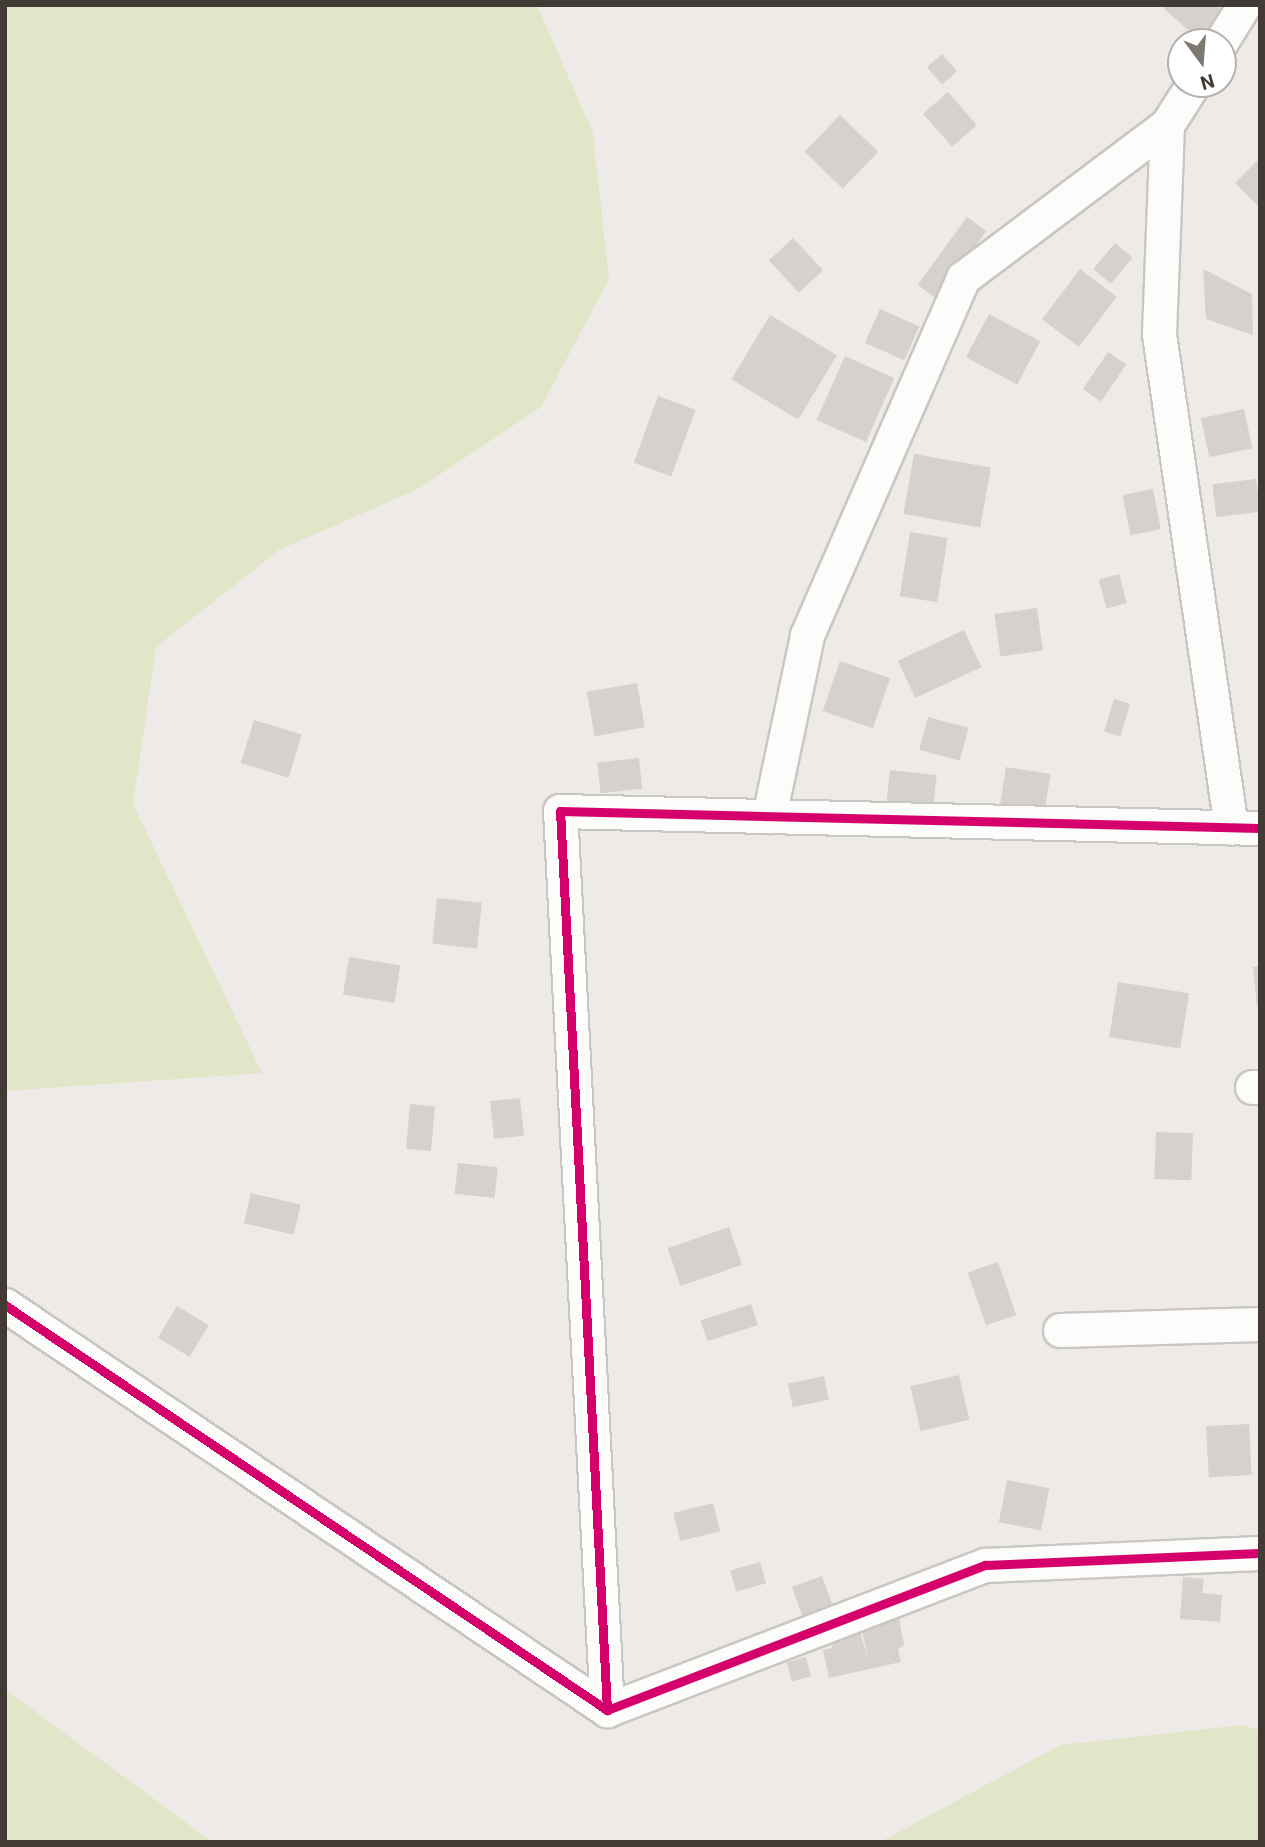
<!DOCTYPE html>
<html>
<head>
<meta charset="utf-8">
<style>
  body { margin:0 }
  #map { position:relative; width:1265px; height:1847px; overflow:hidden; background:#eeeae7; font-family:Roboto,sans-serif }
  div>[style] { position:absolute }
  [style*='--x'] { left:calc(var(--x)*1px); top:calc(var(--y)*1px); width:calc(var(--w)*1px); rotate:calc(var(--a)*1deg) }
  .green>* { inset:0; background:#e2e6c8 }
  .building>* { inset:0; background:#d6d1ce; transform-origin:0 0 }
  .roads { filter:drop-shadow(2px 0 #cac6c3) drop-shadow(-2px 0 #cac6c3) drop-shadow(0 2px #cac6c3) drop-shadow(0 -2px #cac6c3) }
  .street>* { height:33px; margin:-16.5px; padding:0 16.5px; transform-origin:16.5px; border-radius:16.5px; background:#fcfcfb }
  .cycleway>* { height:9px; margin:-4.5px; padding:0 4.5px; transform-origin:4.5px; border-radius:4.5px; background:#d6006c }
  span { translate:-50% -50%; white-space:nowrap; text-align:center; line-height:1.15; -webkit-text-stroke:5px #fff; paint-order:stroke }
  .frame { position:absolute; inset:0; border:7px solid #423a35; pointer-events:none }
  .north { position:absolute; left:1167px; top:28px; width:70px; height:70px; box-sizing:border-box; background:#fff; border:2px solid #b3b0ae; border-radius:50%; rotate:164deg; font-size:19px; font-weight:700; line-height:28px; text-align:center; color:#423a35 }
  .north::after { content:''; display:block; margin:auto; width:24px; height:32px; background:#7e7873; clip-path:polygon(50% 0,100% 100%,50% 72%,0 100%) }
</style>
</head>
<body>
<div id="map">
  <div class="green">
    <i style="clip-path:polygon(5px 5px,537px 5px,593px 133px,609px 279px,541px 407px,418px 489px,279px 550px,156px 647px,133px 804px,262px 1073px,5px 1091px)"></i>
    <i style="clip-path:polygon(5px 1689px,212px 1842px,5px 1842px)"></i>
    <i style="clip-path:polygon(1242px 1725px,1260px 1730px,1260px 1842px,880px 1842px,1060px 1745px)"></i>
  </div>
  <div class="building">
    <i style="clip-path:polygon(1167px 5px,1215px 5px,1226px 15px,1202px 42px,1164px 9px)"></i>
    <i style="left:942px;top:54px;width:23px;height:20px;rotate:49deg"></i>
    <i style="left:948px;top:92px;width:44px;height:33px;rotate:49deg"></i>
    <i style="left:840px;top:115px;width:53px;height:51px;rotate:44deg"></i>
    <i style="clip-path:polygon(1260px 158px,1260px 208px,1235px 183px)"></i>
    <i style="left:967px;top:217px;width:24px;height:84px;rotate:36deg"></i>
    <i style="left:793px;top:238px;width:44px;height:33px;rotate:47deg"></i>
    <i style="left:1115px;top:243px;width:23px;height:34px;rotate:40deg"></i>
    <i style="left:1080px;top:269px;width:46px;height:63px;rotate:37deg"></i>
    <i style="clip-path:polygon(1203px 269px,1252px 294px,1253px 335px,1206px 319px)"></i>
    <i style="left:880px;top:309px;width:43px;height:37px;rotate:24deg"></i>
    <i style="left:989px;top:314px;width:58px;height:49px;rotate:28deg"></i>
    <i style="left:770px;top:315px;width:78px;height:75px;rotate:31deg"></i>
    <i style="left:1108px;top:352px;width:22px;height:45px;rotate:34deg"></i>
    <i style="left:845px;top:356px;width:54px;height:70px;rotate:24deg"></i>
    <i style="left:658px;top:396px;width:40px;height:71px;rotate:20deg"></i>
    <i style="left:1244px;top:409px;width:40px;height:44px;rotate:78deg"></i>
    <i style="left:914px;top:454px;width:78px;height:61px;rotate:10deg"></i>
    <i style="left:1256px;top:479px;width:33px;height:44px;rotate:83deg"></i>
    <i style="left:1153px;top:489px;width:41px;height:31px;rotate:79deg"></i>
    <i style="left:910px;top:532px;width:38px;height:65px;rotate:9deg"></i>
    <i style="left:1119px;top:574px;width:30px;height:21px;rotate:75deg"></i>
    <i style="left:1037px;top:608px;width:43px;height:43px;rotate:82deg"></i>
    <i style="left:964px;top:630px;width:41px;height:73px;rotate:65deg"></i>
    <i style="left:840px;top:661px;width:53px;height:53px;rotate:19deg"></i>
    <i style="left:637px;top:683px;width:45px;height:51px;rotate:80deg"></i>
    <i style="left:1114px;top:699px;width:17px;height:34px;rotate:17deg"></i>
    <i style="left:928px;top:717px;width:42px;height:34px;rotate:15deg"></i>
    <i style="left:254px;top:720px;width:50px;height:45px;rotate:17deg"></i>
    <i style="left:639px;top:758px;width:31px;height:42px;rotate:84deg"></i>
    <i style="left:1006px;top:767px;width:45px;height:41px;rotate:9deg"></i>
    <i style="left:890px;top:770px;width:47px;height:33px;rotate:6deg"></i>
    <i style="left:437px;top:898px;width:45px;height:46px;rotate:6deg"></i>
    <i style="left:349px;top:957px;width:52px;height:38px;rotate:9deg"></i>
    <i style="clip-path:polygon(1260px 966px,1260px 1007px,1257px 1007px,1253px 967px)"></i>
    <i style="left:1118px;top:982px;width:72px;height:56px;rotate:9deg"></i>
    <i style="left:520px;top:1098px;width:38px;height:30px;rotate:84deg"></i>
    <i style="left:410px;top:1104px;width:25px;height:45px;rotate:5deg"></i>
    <i style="left:1156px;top:1132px;width:37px;height:47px;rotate:2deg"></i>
    <i style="left:458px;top:1163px;width:40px;height:31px;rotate:6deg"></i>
    <i style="left:251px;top:1193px;width:51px;height:31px;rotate:13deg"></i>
    <i style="left:729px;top:1227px;width:40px;height:65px;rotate:71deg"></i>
    <i style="left:998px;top:1262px;width:56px;height:32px;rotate:71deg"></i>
    <i style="left:751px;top:1304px;width:22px;height:53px;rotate:72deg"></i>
    <i style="left:177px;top:1306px;width:37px;height:37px;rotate:31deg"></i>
    <i style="left:959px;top:1375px;width:46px;height:50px;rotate:77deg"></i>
    <i style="left:824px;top:1376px;width:24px;height:37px;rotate:78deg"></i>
    <i style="left:1249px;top:1424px;width:51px;height:43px;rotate:87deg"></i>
    <i style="left:1007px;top:1480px;width:43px;height:43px;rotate:11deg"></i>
    <i style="left:713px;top:1503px;width:29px;height:41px;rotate:76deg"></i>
    <i style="left:760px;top:1562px;width:22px;height:31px;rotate:74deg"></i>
    <i style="left:822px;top:1576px;width:32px;height:32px;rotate:70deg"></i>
    <i style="clip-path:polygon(1183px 1577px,1204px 1579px,1202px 1593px,1222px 1595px,1220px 1622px,1180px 1619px)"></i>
    <i style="clip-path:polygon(899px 1617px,904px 1645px,898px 1649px,901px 1662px,829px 1678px,823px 1650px,832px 1648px,829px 1634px,859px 1627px,868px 1661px,861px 1624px)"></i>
    <i style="left:806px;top:1657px;width:20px;height:20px;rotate:75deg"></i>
  </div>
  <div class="roads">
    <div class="street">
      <i style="--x:1221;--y:42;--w:44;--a:-58.1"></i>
      <i style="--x:1167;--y:125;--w:209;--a:92.2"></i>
      <i style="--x:1159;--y:334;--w:499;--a:81.7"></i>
      <i style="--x:769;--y:816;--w:185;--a:-78.1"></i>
      <i style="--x:807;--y:635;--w:390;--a:-66.4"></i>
      <i style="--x:963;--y:278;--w:255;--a:-36.9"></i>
      <i style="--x:1167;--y:125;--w:49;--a:-57.6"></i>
      <i style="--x:1252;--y:1087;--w:8;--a:0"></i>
      <i style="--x:5;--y:1305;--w:726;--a:33.93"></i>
      <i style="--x:607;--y:1710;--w:405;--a:-21"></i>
      <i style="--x:985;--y:1565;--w:275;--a:-2.5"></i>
      <i style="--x:1060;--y:1330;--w:200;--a:-1.7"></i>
      <i style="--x:607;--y:1710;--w:900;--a:-92.99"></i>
      <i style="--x:560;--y:811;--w:700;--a:1.39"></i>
    </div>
  </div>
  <div class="cycleway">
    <i style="--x:5;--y:1305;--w:726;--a:33.93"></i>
    <i style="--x:607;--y:1710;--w:405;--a:-21"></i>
    <i style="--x:985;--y:1565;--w:275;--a:-2.5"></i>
    <i style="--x:607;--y:1710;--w:900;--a:-92.99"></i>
    <i style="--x:560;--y:811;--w:700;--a:1.39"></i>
  </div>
  <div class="frame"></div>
  <div class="north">N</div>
</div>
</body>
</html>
